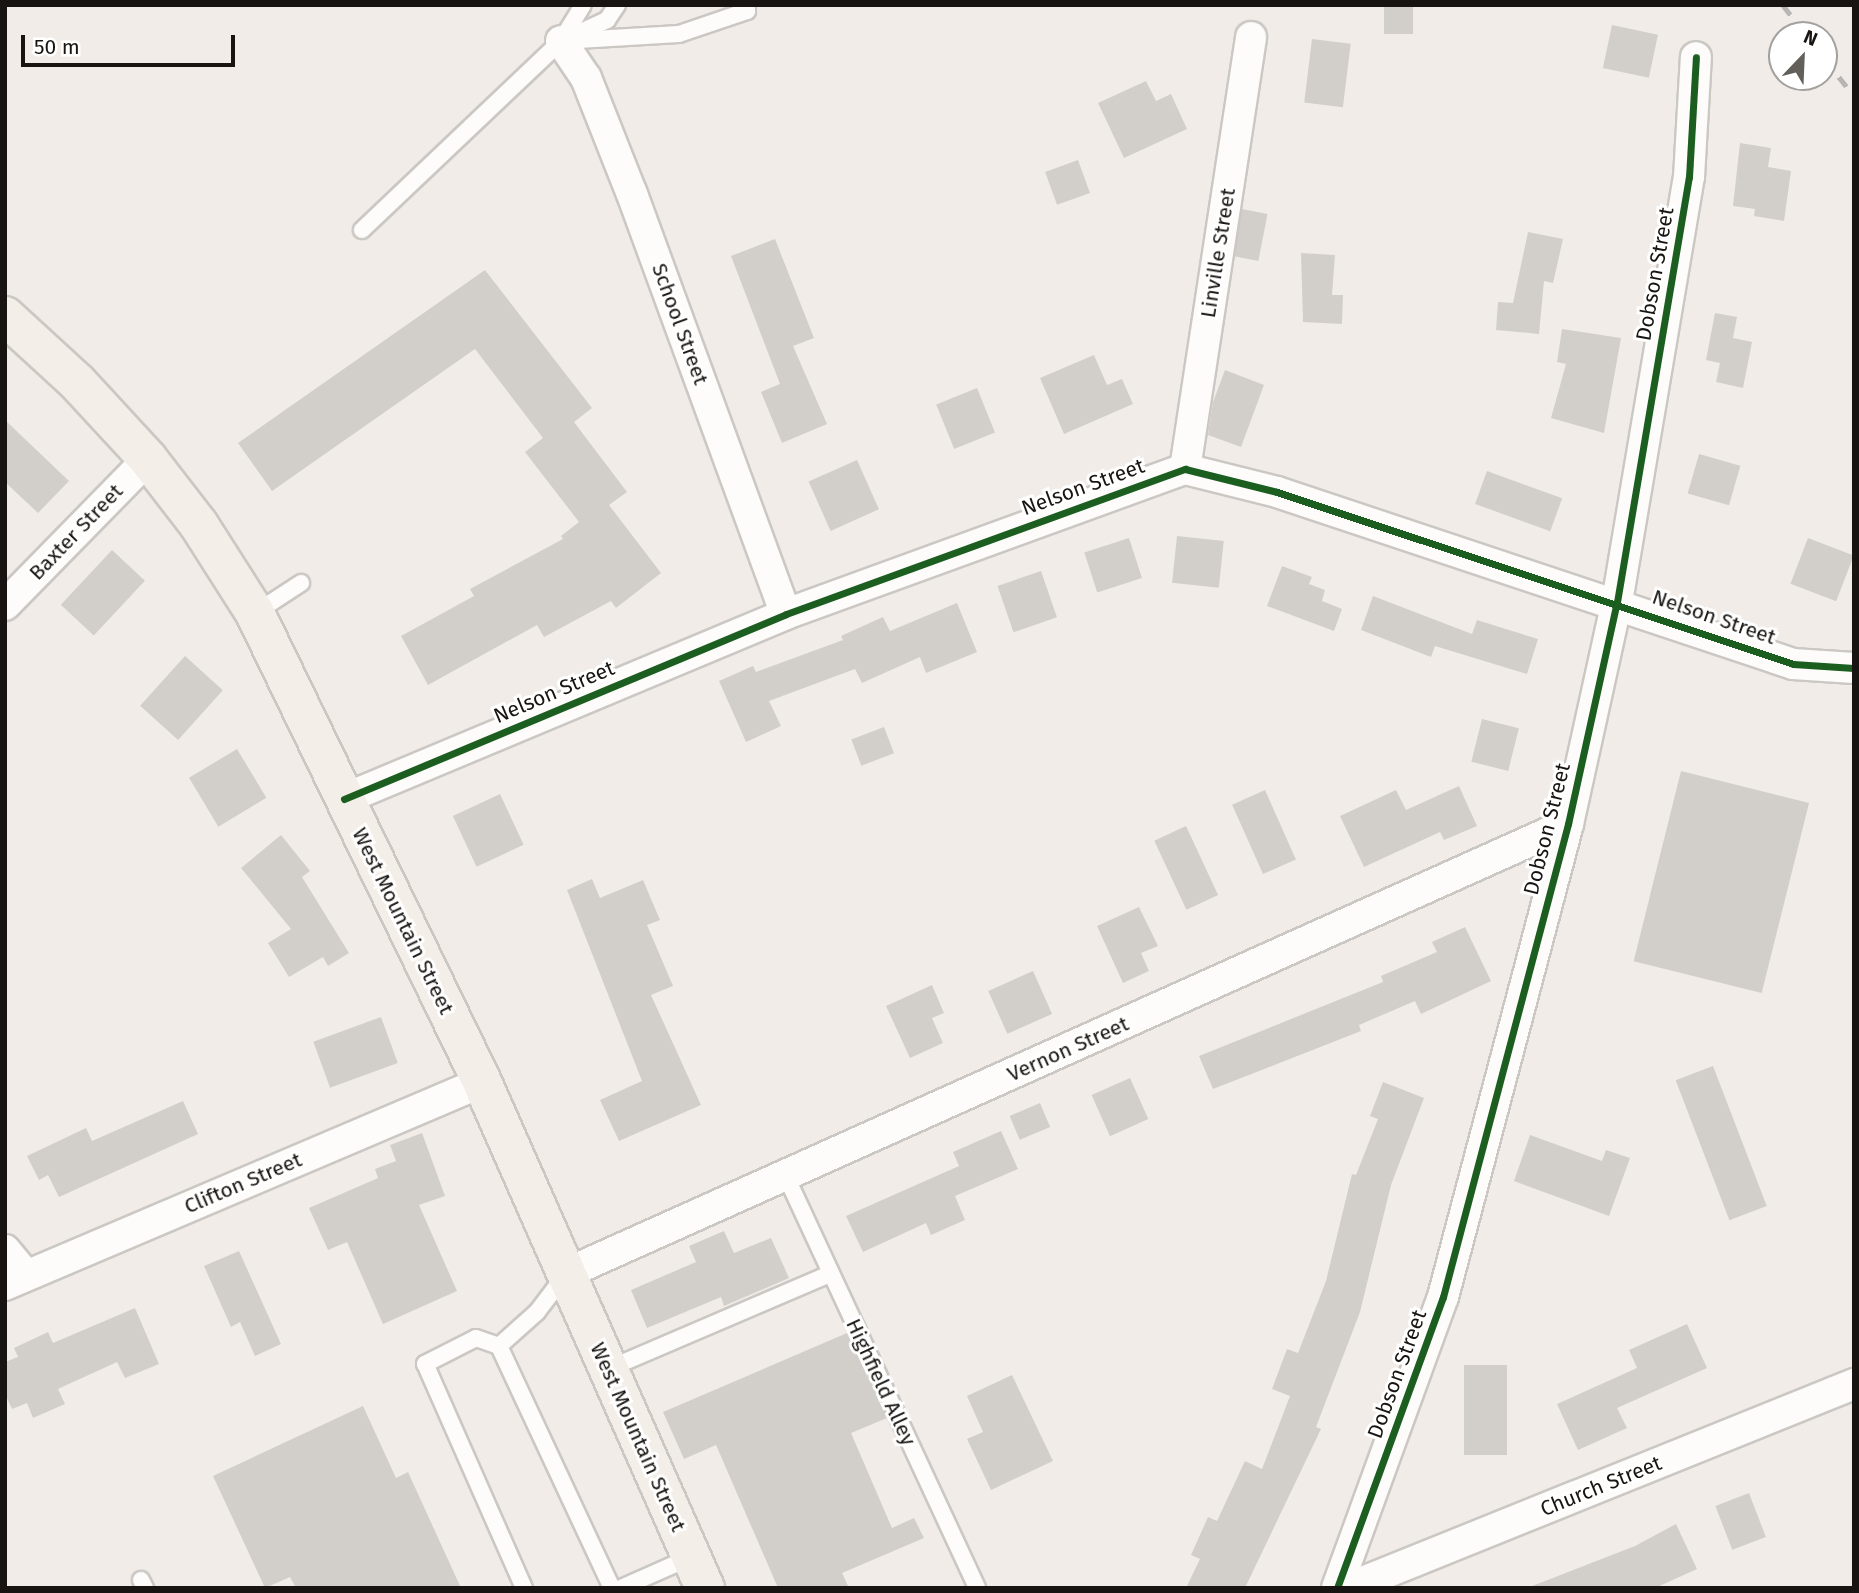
<!DOCTYPE html>
<html>
<head>
<meta charset="utf-8">
<style>
  body { margin:0 }
  #map { position:relative; width:1859px; height:1593px; overflow:hidden; background:#f1ece7; font-family:"Fira Sans",sans-serif }
  div>[style] { position:absolute }
  [style*='--x'] { left:calc(var(--x)*1px); top:calc(var(--y)*1px); width:calc(var(--w)*1px); rotate:calc(var(--a)*1deg) }
  .building>* { inset:0; background:#d2cfcb; transform-origin:0 0 }
  .roads { filter:drop-shadow(2px 0 #cbc8c4) drop-shadow(-2px 0 #cbc8c4) drop-shadow(0 2px #cbc8c4) drop-shadow(0 -2px #cbc8c4) }
  .lane>* { height:16px; margin:-8px; padding:0 8px; transform-origin:8px; border-radius:8px; background:#fdfcfb }
  .street>* { height:30px; margin:-15px; padding:0 15px; transform-origin:15px; border-radius:15px; background:#fdfcfb }
  .primary>* { height:38px; margin:-19px; padding:0 19px; transform-origin:19px; border-radius:19px; background:#f4eee8 }
  .rail>* { height:5px; margin-top:-2.5px; transform-origin:0; background:repeating-linear-gradient(90deg,#b7b6b5 0 12px,transparent 0 24px) }
  .cycleway>* { height:7px; margin:-3.5px; padding:0 3.5px; transform-origin:3.5px; border-radius:3.5px; background:#1b5e20 }
  span { translate:-50% -50%; white-space:nowrap; text-align:center; line-height:1.15; -webkit-text-stroke:6px #fff; paint-order:stroke }
  .street-label { font-size:21px; color:#171411 }
  .frame { position:absolute; inset:0; border:7px solid #171411; pointer-events:none }
  .north { position:absolute; left:1768px; top:21px; width:70px; height:70px; box-sizing:border-box; background:#fff; border:2px solid #a2a1a0; border-radius:50%; rotate:23deg; font-size:19px; font-weight:700; line-height:28px; text-align:center; color:#171411 }
  .north::after { content:''; display:block; margin:auto; width:24px; height:32px; background:#63605c; clip-path:polygon(50% 0,100% 100%,50% 72%,0 100%) }
  .scale { position:absolute; left:21px; top:35px; width:214px; height:32px; box-sizing:border-box; border:4px solid #171411; border-top:0; padding-left:9px; font-size:21px; line-height:24px; white-space:nowrap; color:#171411; -webkit-text-stroke:5px #fff; paint-order:stroke }
</style>
</head>
<body>
<div id="map">
  <div class="building">
    <i style="left:1384px;top:5px;width:29px;height:29px"></i>
    <i style="left:1612px;top:25px;width:47px;height:44px;rotate:12deg"></i>
    <i style="left:1312px;top:39px;width:39px;height:64px;rotate:7deg"></i>
    <i style="clip-path:polygon(1146px 81px,1156px 101px,1171px 94px,1187px 129px,1124px 158px,1098px 103px)"></i>
    <i style="clip-path:polygon(1740px 143px,1771px 148px,1768px 167px,1791px 171px,1784px 221px,1754px 216px,1755px 209px,1733px 206px)"></i>
    <i style="left:1078px;top:160px;width:35px;height:35px;rotate:70deg"></i>
    <i style="left:1242px;top:209px;width:26px;height:48px;rotate:11deg"></i>
    <i style="clip-path:polygon(1528px 232px,1563px 239px,1553px 283px,1544px 281px,1539px 334px,1496px 330px,1498px 302px,1513px 303px)"></i>
    <i style="clip-path:polygon(775px 239px,814px 338px,793px 346px,827px 424px,782px 443px,761px 392px,780px 384px,731px 256px)"></i>
    <i style="clip-path:polygon(1301px 253px,1335px 255px,1332px 295px,1343px 295px,1342px 324px,1303px 322px)"></i>
    <i style="clip-path:polygon(485px 270px,592px 408px,574px 422px,627px 492px,609px 505px,661px 573px,616px 608px,611px 601px,544px 637px,537px 625px,428px 685px,401px 636px,474px 596px,470px 589px,563px 539px,561px 536px,579px 522px,525px 452px,543px 438px,475px 349px,272px 491px,238px 443px)"></i>
    <i style="clip-path:polygon(1715px 313px,1737px 317px,1733px 338px,1752px 342px,1743px 388px,1716px 382px,1720px 363px,1706px 360px)"></i>
    <i style="clip-path:polygon(1562px 329px,1621px 338px,1604px 433px,1551px 418px,1566px 364px,1557px 362px)"></i>
    <i style="clip-path:polygon(1094px 355px,1107px 385px,1122px 379px,1133px 404px,1064px 434px,1040px 378px)"></i>
    <i style="clip-path:polygon(1225px 370px,1264px 385px,1241px 447px,1208px 435px,1213px 402px)"></i>
    <i style="left:977px;top:388px;width:48px;height:44px;rotate:68deg"></i>
    <i style="clip-path:polygon(5px 420px,69px 481px,38px 513px,5px 482px)"></i>
    <i style="left:1699px;top:454px;width:43px;height:41px;rotate:16deg"></i>
    <i style="left:857px;top:460px;width:54px;height:53px;rotate:66deg"></i>
    <i style="left:1487px;top:471px;width:80px;height:35px;rotate:20deg"></i>
    <i style="left:1177px;top:536px;width:47px;height:47px;rotate:6deg"></i>
    <i style="left:1129px;top:538px;width:42px;height:47px;rotate:72deg"></i>
    <i style="left:1808px;top:538px;width:49px;height:49px;rotate:21deg"></i>
    <i style="left:112px;top:550px;width:45px;height:75px;rotate:43deg"></i>
    <i style="clip-path:polygon(1282px 566px,1312px 577px,1309px 584px,1325px 590px,1322px 601px,1342px 609px,1334px 631px,1267px 606px)"></i>
    <i style="left:1041px;top:571px;width:49px;height:46px;rotate:71deg"></i>
    <i style="clip-path:polygon(1373px 596px,1472px 634px,1477px 620px,1538px 639px,1527px 674px,1435px 646px,1431px 657px,1361px 630px)"></i>
    <i style="clip-path:polygon(957px 603px,977px 652px,926px 673px,920px 657px,862px 683px,855px 669px,769px 701px,781px 726px,746px 742px,719px 681px,753px 666px,756px 672px,843px 640px,841px 636px,883px 617px,890px 631px)"></i>
    <i style="left:185px;top:656px;width:51px;height:67px;rotate:42deg"></i>
    <i style="left:1482px;top:719px;width:38px;height:44px;rotate:14deg"></i>
    <i style="left:884px;top:727px;width:28px;height:35px;rotate:69deg"></i>
    <i style="left:237px;top:749px;width:57px;height:56px;rotate:59deg"></i>
    <i style="left:1681px;top:771px;width:132px;height:196px;rotate:14deg"></i>
    <i style="clip-path:polygon(1459px 786px,1477px 826px,1444px 840px,1440px 832px,1364px 867px,1340px 816px,1396px 790px,1406px 810px)"></i>
    <i style="left:1265px;top:790px;width:76px;height:36px;rotate:66deg"></i>
    <i style="left:500px;top:794px;width:56px;height:52px;rotate:65deg"></i>
    <i style="left:1186px;top:826px;width:76px;height:35px;rotate:65deg"></i>
    <i style="clip-path:polygon(281px 835px,310px 871px,302px 877px,349px 953px,328px 966px,323px 957px,289px 977px,268px 943px,291px 929px,241px 868px)"></i>
    <i style="clip-path:polygon(592px 879px,600px 898px,643px 880px,660px 920px,647px 925px,673px 986px,651px 995px,701px 1105px,619px 1141px,600px 1100px,642px 1081px,567px 890px)"></i>
    <i style="clip-path:polygon(1139px 907px,1158px 946px,1141px 953px,1149px 971px,1123px 983px,1097px 926px)"></i>
    <i style="clip-path:polygon(1465px 927px,1491px 981px,1421px 1014px,1415px 1001px,1359px 1025px,1361px 1031px,1213px 1089px,1199px 1056px,1383px 982px,1381px 976px,1437px 952px,1432px 942px)"></i>
    <i style="left:1033px;top:971px;width:47px;height:49px;rotate:66deg"></i>
    <i style="clip-path:polygon(932px 985px,944px 1013px,932px 1018px,943px 1043px,910px 1058px,886px 1006px)"></i>
    <i style="left:381px;top:1017px;width:49px;height:72px;rotate:70deg"></i>
    <i style="left:1713px;top:1066px;width:150px;height:40px;rotate:69deg"></i>
    <i style="left:1130px;top:1078px;width:45px;height:42px;rotate:66deg"></i>
    <i style="clip-path:polygon(1383px 1082px,1424px 1098px,1391px 1185px,1360px 1312px,1316px 1427px,1321px 1429px,1245px 1588px,1186px 1588px,1200px 1559px,1191px 1555px,1208px 1517px,1217px 1521px,1245px 1461px,1262px 1469px,1290px 1396px,1272px 1389px,1287px 1349px,1298px 1353px,1326px 1281px,1352px 1174px,1356px 1175px,1378px 1119px,1370px 1116px)"></i>
    <i style="clip-path:polygon(183px 1101px,198px 1134px,59px 1197px,48px 1175px,39px 1180px,27px 1156px,86px 1128px,92px 1141px)"></i>
    <i style="left:1040px;top:1103px;width:26px;height:33px;rotate:67deg"></i>
    <i style="clip-path:polygon(1001px 1131px,1018px 1169px,955px 1196px,965px 1220px,931px 1235px,926px 1223px,863px 1252px,846px 1216px,959px 1166px,953px 1152px)"></i>
    <i style="clip-path:polygon(422px 1133px,445px 1196px,419px 1205px,457px 1291px,383px 1324px,347px 1242px,328px 1250px,309px 1208px,378px 1178px,375px 1169px,396px 1161px,390px 1145px)"></i>
    <i style="clip-path:polygon(1530px 1135px,1602px 1161px,1606px 1150px,1630px 1158px,1609px 1216px,1514px 1181px)"></i>
    <i style="clip-path:polygon(724px 1231px,734px 1253px,771px 1238px,789px 1278px,724px 1306px,721px 1297px,647px 1328px,631px 1290px,696px 1262px,689px 1246px)"></i>
    <i style="clip-path:polygon(239px 1251px,281px 1344px,255px 1356px,240px 1322px,231px 1327px,204px 1266px)"></i>
    <i style="clip-path:polygon(135px 1308px,159px 1364px,125px 1378px,117px 1362px,58px 1389px,65px 1404px,33px 1418px,27px 1403px,12px 1409px,5px 1394px,5px 1362px,18px 1357px,14px 1348px,48px 1332px,53px 1343px)"></i>
    <i style="clip-path:polygon(1687px 1324px,1707px 1368px,1617px 1408px,1627px 1428px,1578px 1450px,1557px 1404px,1637px 1368px,1629px 1350px)"></i>
    <i style="clip-path:polygon(847px 1333px,887px 1418px,851px 1433px,892px 1528px,914px 1518px,924px 1538px,842px 1573px,849px 1588px,778px 1588px,716px 1445px,684px 1459px,663px 1412px)"></i>
    <i style="left:1464px;top:1365px;width:43px;height:90px"></i>
    <i style="clip-path:polygon(1012px 1375px,1053px 1461px,991px 1490px,967px 1439px,983px 1432px,967px 1396px)"></i>
    <i style="clip-path:polygon(363px 1406px,396px 1478px,408px 1472px,461px 1588px,296px 1588px,290px 1577px,265px 1588px,213px 1476px)"></i>
    <i style="left:1749px;top:1493px;width:47px;height:36px;rotate:69deg"></i>
    <i style="clip-path:polygon(1676px 1524px,1697px 1569px,1655px 1588px,1527px 1588px,1635px 1546px)"></i>
  </div>
  <div class="roads">
    <div class="lane">
      <i style="--x:570;--y:37;--w:41;--a:-24.7"></i>
      <i style="--x:607;--y:20;--w:18;--a:-56"></i>
      <i style="--x:561;--y:41;--w:42;--a:-58.6"></i>
      <i style="--x:362;--y:230;--w:274;--a:-43.5"></i>
      <i style="--x:561;--y:41;--w:118;--a:-3.4"></i>
      <i style="--x:679;--y:34;--w:72;--a:-18.7"></i>
      <i style="--x:747;--y:11;--w:6;--a:-99"></i>
      <i style="--x:255;--y:613;--w:55;--a:-33.1"></i>
      <i style="--x:786;--y:1176;--w:454;--a:65.1"></i>
      <i style="--x:499;--y:1346;--w:51;--a:-41.8"></i>
      <i style="--x:537;--y:1312;--w:48;--a:-52.7"></i>
      <i style="--x:608;--y:1369;--w:241;--a:-23.2"></i>
      <i style="--x:141;--y:1580;--w:9;--a:63"></i>
      <i style="--x:524;--y:1588;--w:245;--a:-113.8"></i>
      <i style="--x:425;--y:1364;--w:57;--a:-27"></i>
      <i style="--x:476;--y:1338;--w:24;--a:19"></i>
      <i style="--x:499;--y:1346;--w:267;--a:65"></i>
      <i style="--x:621;--y:1588;--w:77;--a:-23.9"></i>
    </div>
    <div class="street">
      <i style="--x:561;--y:41;--w:45;--a:56"></i>
      <i style="--x:586;--y:78;--w:125;--a:68.4"></i>
      <i style="--x:632;--y:194;--w:447;--a:69.9"></i>
      <i style="--x:1185;--y:469;--w:437;--a:-81.3"></i>
      <i style="--x:5;--y:605;--w:204;--a:-45.6"></i>
      <i style="--x:344;--y:799;--w:479;--a:-22.7"></i>
      <i style="--x:786;--y:614;--w:425;--a:-20"></i>
      <i style="--x:1185;--y:469;--w:95;--a:14"></i>
      <i style="--x:1277;--y:492;--w:544;--a:18.43"></i>
      <i style="--x:1793;--y:664;--w:61;--a:3.8"></i>
      <i style="--x:5;--y:1250;--w:33;--a:50"></i>
      <i style="--x:567;--y:1273;--w:1097;--a:-24.16"></i>
      <i style="--x:5;--y:1285;--w:518;--a:-23.05"></i>
      <i style="--x:1337;--y:1588;--w:310;--a:-70"></i>
      <i style="--x:1443;--y:1297;--w:489;--a:-75.2"></i>
      <i style="--x:1568;--y:824;--w:227;--a:-77.6"></i>
      <i style="--x:1617;--y:602;--w:431;--a:-80.4"></i>
      <i style="--x:1689;--y:177;--w:120;--a:-86.7"></i>
      <i style="--x:1348;--y:1588;--w:546;--a:-21.96"></i>
    </div>
    <div class="primary">
      <i style="--x:5;--y:316;--w:98;--a:42.5"></i>
      <i style="--x:77;--y:382;--w:105;--a:47.3"></i>
      <i style="--x:148;--y:459;--w:83;--a:52.3"></i>
      <i style="--x:199;--y:525;--w:104;--a:57.5"></i>
      <i style="--x:255;--y:613;--w:521;--a:64.17"></i>
      <i style="--x:482;--y:1082;--w:553;--a:66.22"></i>
    </div>
  </div>
  <div class="rail">
    <i style="--x:1783;--y:5;--w:38;--a:53"></i>
    <i style="--x:1824;--y:58;--w:48;--a:51.7"></i>
  </div>
  <div class="cycleway">
    <i style="--x:344;--y:799;--w:479;--a:-22.7"></i>
    <i style="--x:786;--y:614;--w:425;--a:-20"></i>
    <i style="--x:1185;--y:469;--w:95;--a:14"></i>
    <i style="--x:1277;--y:492;--w:544;--a:18.43"></i>
    <i style="--x:1793;--y:664;--w:61;--a:3.8"></i>
    <i style="--x:1337;--y:1588;--w:310;--a:-70"></i>
    <i style="--x:1443;--y:1297;--w:489;--a:-75.2"></i>
    <i style="--x:1568;--y:824;--w:227;--a:-77.6"></i>
    <i style="--x:1617;--y:602;--w:431;--a:-80.4"></i>
    <i style="--x:1689;--y:177;--w:120;--a:-86.7"></i>
  </div>
  <div class="street-label">
    <span style="left:1218px;top:253px;rotate:-81deg">Linville Street</span>
    <span style="left:1655px;top:274px;rotate:-80deg">Dobson Street</span>
    <span style="left:680px;top:324px;rotate:70deg">School Street</span>
    <span style="left:1083px;top:487px;rotate:-20deg">Nelson Street</span>
    <span style="left:76px;top:532px;rotate:-46deg">Baxter Street</span>
    <span style="left:1714px;top:617px;rotate:19deg">Nelson Street</span>
    <span style="left:554px;top:692px;rotate:-23deg">Nelson Street</span>
    <span style="left:1547px;top:829px;rotate:-76deg">Dobson Street</span>
    <span style="left:403px;top:921px;rotate:64deg">West Mountain Street</span>
    <span style="left:1068px;top:1049px;rotate:-24deg">Vernon Street</span>
    <span style="left:243px;top:1183px;rotate:-23deg">Clifton Street</span>
    <span style="left:1397px;top:1374px;rotate:-70deg">Dobson Street</span>
    <span style="left:881px;top:1382px;rotate:65deg">Highfield Alley</span>
    <span style="left:638px;top:1437px;rotate:66deg">West Mountain Street</span>
    <span style="left:1601px;top:1486px;rotate:-22deg">Church Street</span>
  </div>
  <div class="frame"></div>
  <div class="north">N</div>
  <div class="scale">50 m</div>
</div>
</body>
</html>
